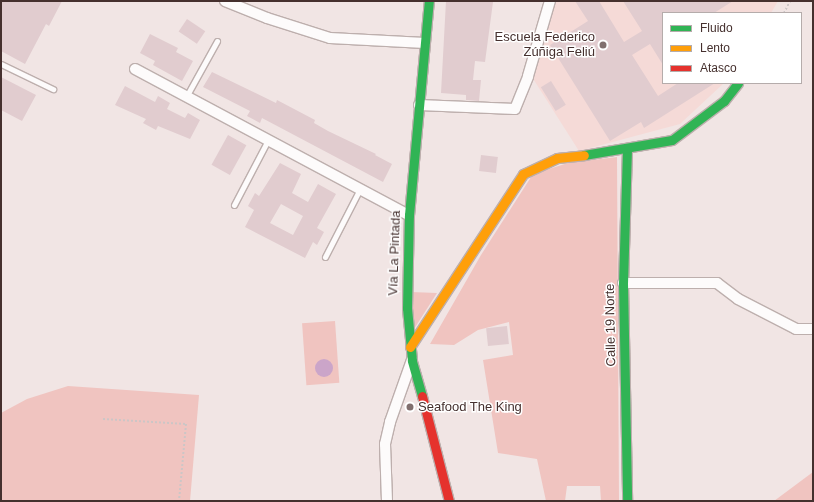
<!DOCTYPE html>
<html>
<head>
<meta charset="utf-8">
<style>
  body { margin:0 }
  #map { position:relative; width:814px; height:502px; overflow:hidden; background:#f1e5e4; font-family:Helvetica,sans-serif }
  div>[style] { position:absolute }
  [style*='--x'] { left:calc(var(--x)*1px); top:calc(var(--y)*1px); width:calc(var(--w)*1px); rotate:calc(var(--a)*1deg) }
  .built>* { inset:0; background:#f5dad7 }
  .green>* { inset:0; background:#f0c4c0; transform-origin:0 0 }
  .water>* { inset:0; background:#cba5c9 }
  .round { border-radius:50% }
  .building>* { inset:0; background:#e1cccf; transform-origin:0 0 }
  .path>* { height:2px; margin-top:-1px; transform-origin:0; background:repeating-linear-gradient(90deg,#ccc6c6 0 2px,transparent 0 4px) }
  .roads { filter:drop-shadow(1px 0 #bdafad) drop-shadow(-1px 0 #bdafad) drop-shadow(0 1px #bdafad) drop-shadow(0 -1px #bdafad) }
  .lane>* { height:5px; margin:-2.5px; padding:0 2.5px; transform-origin:2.5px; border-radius:2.5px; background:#fdfbfb }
  .street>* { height:10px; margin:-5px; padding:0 5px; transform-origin:5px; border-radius:5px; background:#fdfbfb }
  .fast>* { height:9px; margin:-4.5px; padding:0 4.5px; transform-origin:4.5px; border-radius:4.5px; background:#30b455 }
  .slow>* { height:9px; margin:-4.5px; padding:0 4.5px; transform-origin:4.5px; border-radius:4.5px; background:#ff9f0a }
  .jam>* { height:9px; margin:-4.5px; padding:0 4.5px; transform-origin:4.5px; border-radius:4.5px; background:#e5322d }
  .dots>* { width:11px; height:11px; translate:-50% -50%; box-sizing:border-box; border:2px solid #fff; border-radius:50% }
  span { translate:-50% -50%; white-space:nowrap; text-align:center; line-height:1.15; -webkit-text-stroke:3px #fff; paint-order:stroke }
  .poi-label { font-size:13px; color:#45302e }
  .right { translate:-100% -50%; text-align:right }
  .left { translate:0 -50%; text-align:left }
  .street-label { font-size:13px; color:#45302e }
  .frame { position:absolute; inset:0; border:2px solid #45302e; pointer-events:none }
  .legend { position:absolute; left:662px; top:12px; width:140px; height:72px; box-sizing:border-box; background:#fff; border:1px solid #b5acab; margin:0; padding:5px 7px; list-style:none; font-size:12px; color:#45302e }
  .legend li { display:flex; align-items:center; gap:8px; height:20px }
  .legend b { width:20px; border:1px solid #b5acab }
</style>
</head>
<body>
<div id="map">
  <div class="built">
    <i style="clip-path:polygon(555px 1px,778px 1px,771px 13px,663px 13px,663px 83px,724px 83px,680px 124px,579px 151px,532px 77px)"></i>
  </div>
  <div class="green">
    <i style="clip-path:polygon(617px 157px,619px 501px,601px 501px,600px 486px,567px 486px,565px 501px,546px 501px,537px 459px,498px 453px,483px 360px,513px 355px,509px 322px,478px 330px,454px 345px,430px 344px,481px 255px,533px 174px,568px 163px)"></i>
    <i style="clip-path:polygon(411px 292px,437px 293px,414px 329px)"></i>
    <i style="left:335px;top:321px;width:62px;height:33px;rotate:86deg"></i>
    <i style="clip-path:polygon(68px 386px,199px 395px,190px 501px,1px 501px,1px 413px,27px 399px)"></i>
    <i style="clip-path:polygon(813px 472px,813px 501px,774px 501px)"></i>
  </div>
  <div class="water">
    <i class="round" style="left:315px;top:359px;width:18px;height:18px"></i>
  </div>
  <div class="building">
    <i style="clip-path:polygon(1px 1px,62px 1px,49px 26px,46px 24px,25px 64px,1px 51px)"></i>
    <i style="clip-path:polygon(446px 1px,493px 2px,485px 62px,475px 61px,473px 80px,481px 80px,479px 101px,466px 100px,466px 95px,441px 93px)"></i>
    <i style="clip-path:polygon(575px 1px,599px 1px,624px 42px,642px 31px,623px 1px,733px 1px,714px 13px,663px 13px,663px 65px,650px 44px,632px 55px,658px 96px,678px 83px,715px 83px,644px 128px,641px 122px,610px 141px,550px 45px,588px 21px)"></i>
    <i style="left:187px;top:19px;width:22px;height:15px;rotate:34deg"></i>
    <i style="clip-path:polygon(150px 34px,178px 48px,176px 52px,193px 61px,182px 81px,153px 65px,155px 61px,140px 53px)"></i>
    <i style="clip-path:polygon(212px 72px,276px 103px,277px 100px,315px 120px,314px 123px,328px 131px,376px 154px,375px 155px,392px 164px,383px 182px,262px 118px,260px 123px,247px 116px,250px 111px,203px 87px)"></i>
    <i style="clip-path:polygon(1px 77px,36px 95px,22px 121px,1px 110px)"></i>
    <i style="left:551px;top:81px;width:28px;height:12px;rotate:58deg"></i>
    <i style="clip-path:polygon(125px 86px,155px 102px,158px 96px,170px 103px,167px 109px,185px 118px,188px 113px,200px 120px,190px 139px,158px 126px,156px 130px,143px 123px,146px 119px,115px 105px)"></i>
    <i style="left:228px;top:135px;width:21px;height:34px;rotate:29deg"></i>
    <i style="left:481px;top:155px;width:17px;height:16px;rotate:7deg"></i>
    <i style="clip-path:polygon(evenodd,280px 163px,301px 174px,292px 193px,308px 202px,318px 184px,336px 194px,317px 228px,324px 232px,317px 245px,313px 242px,305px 258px,245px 227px,254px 210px,248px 206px,255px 193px,259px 196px,280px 163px,281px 204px,303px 216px,293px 235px,270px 223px,281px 204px)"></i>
    <i style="left:507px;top:326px;width:18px;height:21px;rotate:84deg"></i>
  </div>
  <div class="path">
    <i style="--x:784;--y:13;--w:13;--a:-63"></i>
    <i style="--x:103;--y:419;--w:83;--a:3.4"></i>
    <i style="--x:186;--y:424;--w:77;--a:95.2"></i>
  </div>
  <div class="roads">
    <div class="lane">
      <i style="--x:1;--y:64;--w:58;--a:25.7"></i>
      <i style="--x:186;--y:97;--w:64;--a:-61"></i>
      <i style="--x:234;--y:205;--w:73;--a:-62.4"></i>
      <i style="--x:325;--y:257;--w:76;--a:-62.8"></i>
    </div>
    <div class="street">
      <i style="--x:225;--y:1;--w:45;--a:22"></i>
      <i style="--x:267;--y:18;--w:66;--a:17.6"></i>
      <i style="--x:330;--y:38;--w:95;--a:3"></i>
      <i style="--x:135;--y:69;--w:310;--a:28.1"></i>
      <i style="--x:419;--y:105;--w:96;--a:2.4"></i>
      <i style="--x:515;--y:109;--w:35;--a:-68"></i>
      <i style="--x:528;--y:76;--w:78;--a:-73.7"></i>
      <i style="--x:623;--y:283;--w:94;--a:0"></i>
      <i style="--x:717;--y:283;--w:26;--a:37"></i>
      <i style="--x:738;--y:299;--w:65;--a:27.3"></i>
      <i style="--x:796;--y:329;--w:17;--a:0"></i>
      <i style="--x:387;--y:501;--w:57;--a:-92"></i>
      <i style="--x:385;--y:444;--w:23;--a:-77"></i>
      <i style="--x:390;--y:422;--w:66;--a:-70.5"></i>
    </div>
    <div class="fast">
      <i style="--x:627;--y:149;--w:134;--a:91.7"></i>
      <i style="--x:623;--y:283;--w:218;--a:88.9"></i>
      <i style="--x:584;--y:155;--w:89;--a:-9.7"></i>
      <i style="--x:672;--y:140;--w:65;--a:-36.9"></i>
      <i style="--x:724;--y:101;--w:23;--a:-52"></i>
      <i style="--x:422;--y:396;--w:37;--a:-106"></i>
      <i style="--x:412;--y:360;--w:52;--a:-95.5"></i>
      <i style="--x:407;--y:308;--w:93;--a:-88.8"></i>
      <i style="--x:409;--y:215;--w:215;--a:-84.7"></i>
    </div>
    <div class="slow">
      <i style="--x:410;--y:347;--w:207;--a:-56.8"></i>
      <i style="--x:523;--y:174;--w:38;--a:-25"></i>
      <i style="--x:557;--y:158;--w:27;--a:-6"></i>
    </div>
    <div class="jam">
      <i style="--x:422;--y:396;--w:108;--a:75.6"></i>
    </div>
  </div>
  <div class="dots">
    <i style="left:603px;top:45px;background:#816f6e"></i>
    <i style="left:410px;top:407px;background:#816f6e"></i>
  </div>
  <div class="poi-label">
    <span class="right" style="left:595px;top:45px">Escuela Federico<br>Zúñiga Feliú</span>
    <span class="left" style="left:418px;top:407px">Seafood The King</span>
  </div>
  <div class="street-label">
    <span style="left:395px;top:253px;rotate:-88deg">Vía La Pintada</span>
    <span style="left:611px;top:325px;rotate:-91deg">Calle 19 Norte</span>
  </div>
  <div class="frame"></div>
  <ul class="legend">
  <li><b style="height:5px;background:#30b455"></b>Fluido</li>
  <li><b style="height:5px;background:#ff9f0a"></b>Lento</li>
  <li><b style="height:5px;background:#e5322d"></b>Atasco</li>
  </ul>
</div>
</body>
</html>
